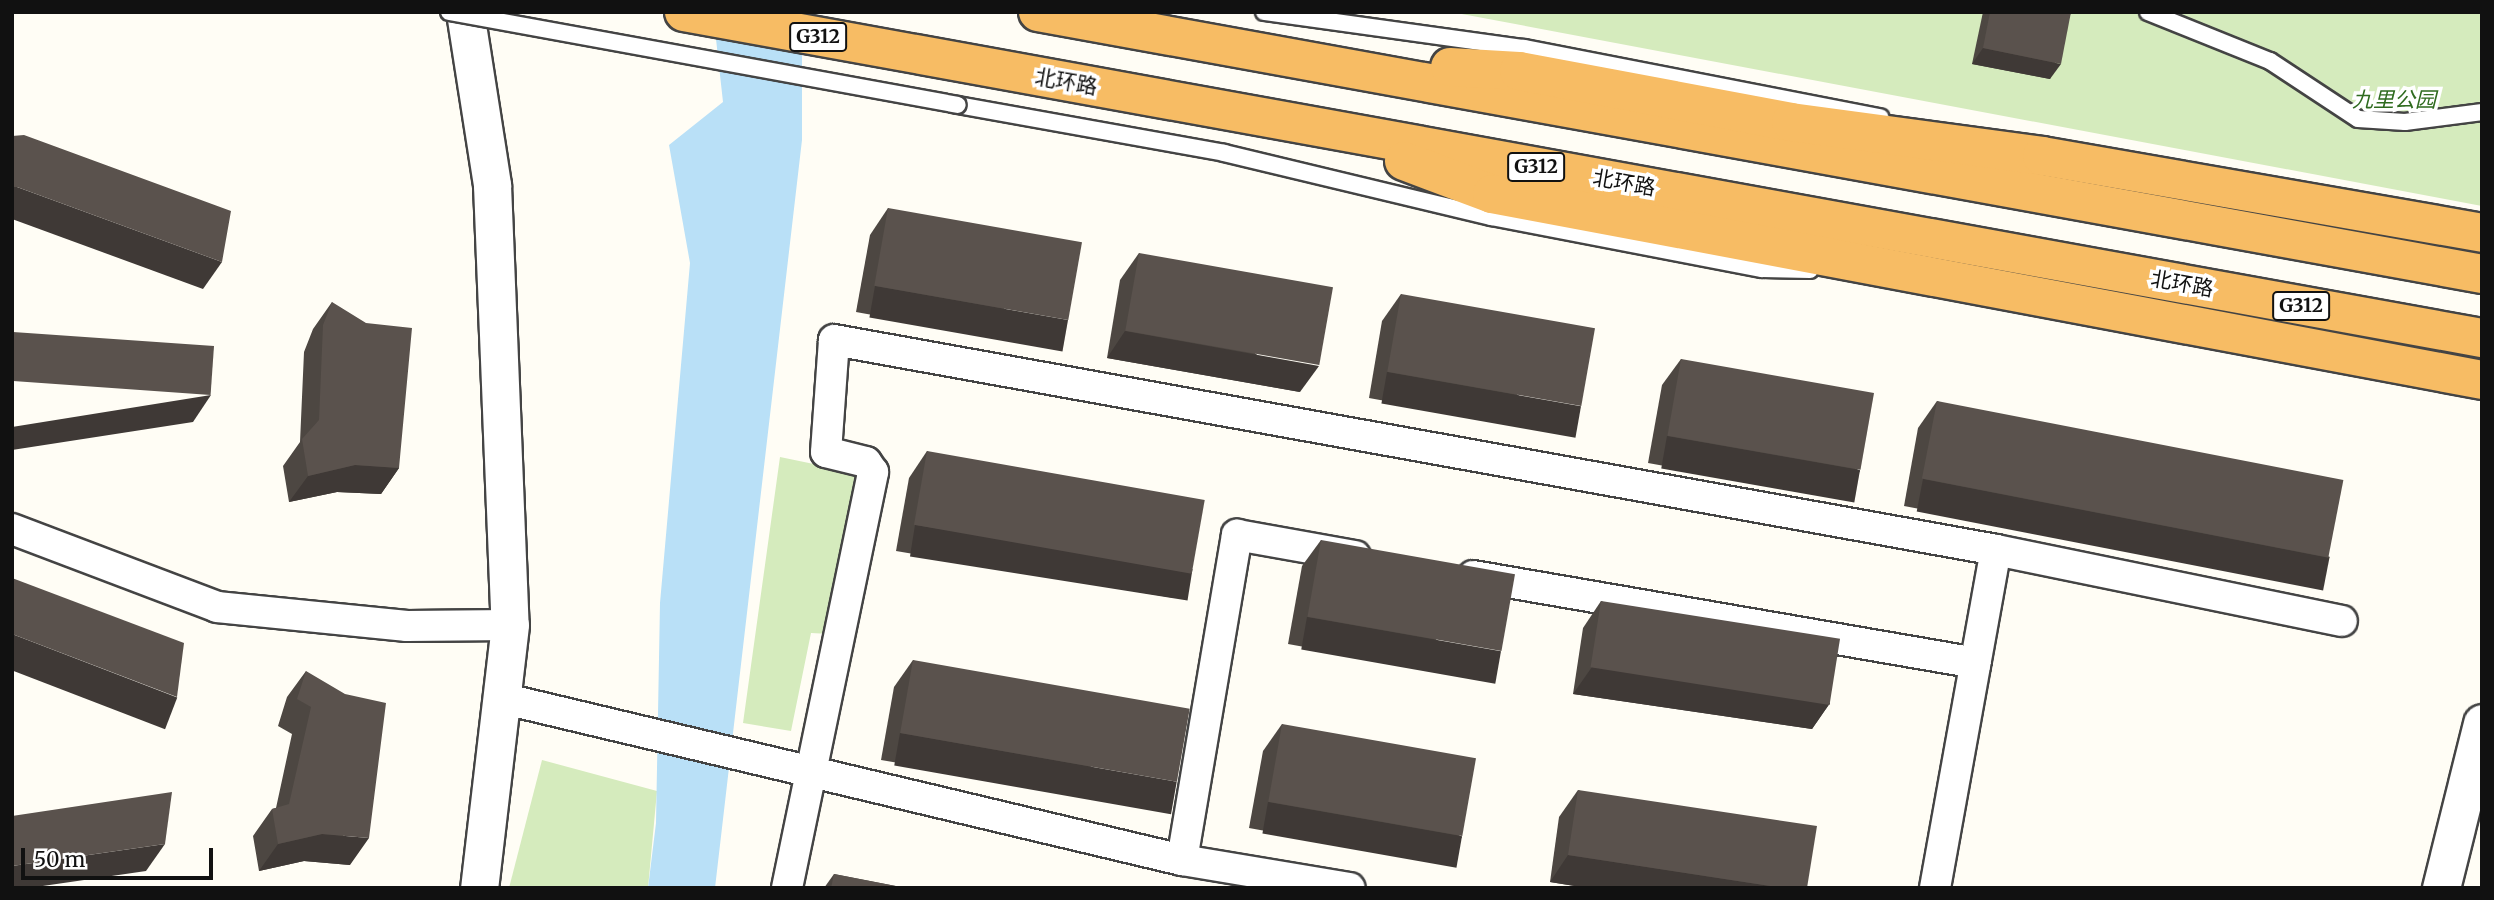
<!DOCTYPE html>
<html>
<head>
<meta charset="utf-8">
<style>
  body { margin:0 }
  #map { position:relative; width:2494px; height:900px; overflow:hidden; background:#fffdf5; font-family:Merriweather,"Noto Sans SC",serif }
  div>[style] { position:absolute }
  [style*='--x'] { left:calc(var(--x)*1px); top:calc(var(--y)*1px); width:calc(var(--w)*1px); rotate:calc(var(--a)*1deg) }
  .green>* { inset:0; background:#d5ebbd }
  .water>* { inset:0; background:#b9e0f7 }
  .roads { filter:drop-shadow(2px 0 #444) drop-shadow(-2px 0 #444) drop-shadow(0 2px #444) drop-shadow(0 -2px #444) }
  .service>* { height:16px; margin:-8px; padding:0 8px; transform-origin:8px; border-radius:8px; background:#fff }
  .minor>* { height:30px; margin:-15px; padding:0 15px; transform-origin:15px; border-radius:15px; background:#fff }
  .tertiary>* { height:37px; margin:-18.5px; padding:0 18.5px; transform-origin:18.5px; border-radius:18.5px; background:#fff }
  .trunk>* { height:38px; margin:-19px; padding:0 19px; transform-origin:19px; border-radius:19px; background:#f7bc64 }
  .bridges { filter:drop-shadow(2px 0 #444) drop-shadow(-2px 0 #444) drop-shadow(0 2px #444) drop-shadow(0 -2px #444) }
  .service-bridge>* { height:16px; margin:-8px; padding:0 8px; transform-origin:8px; border-radius:8px; background:#fff }
  .wall>* { inset:0; background:#4d4742 }
  .shaded-wall>* { inset:0; background:#3f3936; transform-origin:0 0 }
  .building>* { inset:0; background:#5a524d; transform-origin:0 0 }
  span { translate:-50% -50%; white-space:nowrap; text-align:center; line-height:1.15; -webkit-text-stroke:7px #fff; paint-order:stroke }
  .shield-label span { padding:2px 5px; background:#fff; border:2px solid; border-radius:5px; -webkit-text-stroke-width:0 }
  .shield-label { font-size:19px; color:#111; font-weight:700 }
  .street-label { font-size:21px; color:#111 }
  .park-label { font-size:21px; color:#2f6b1f; font-style:italic }
  .frame { position:absolute; inset:0; border:14px solid #111; pointer-events:none }
  .scale { position:absolute; left:21px; top:848px; width:192px; height:32px; box-sizing:border-box; border:4px solid #111; border-top:0; padding-left:9px; font-size:21px; line-height:24px; white-space:nowrap; color:#111; -webkit-text-stroke:5px #fff; paint-order:stroke }
</style>
</head>
<body>
<div id="map">
  <div class="green">
    <i style="clip-path:polygon(1451px 12px,2482px 12px,2482px 206px)"></i>
    <i style="clip-path:polygon(780px 457px,857px 473px,830px 634px,811px 633px,791px 731px,743px 723px)"></i>
    <i style="clip-path:polygon(542px 760px,657px 791px,648px 888px,509px 888px)"></i>
  </div>
  <div class="water">
    <i style="clip-path:polygon(713px 12px,802px 12px,802px 140px,715px 888px,648px 888px,656px 823px,660px 603px,690px 263px,669px 145px,723px 102px)"></i>
  </div>
  <div class="roads">
    <div class="service">
      <i style="--x:1264;--y:12;--w:262;--a:7.9"></i>
      <i style="--x:1524;--y:48;--w:363;--a:11"></i>
      <i style="--x:2148;--y:12;--w:131;--a:21.9"></i>
      <i style="--x:2270;--y:61;--w:105;--a:33.4"></i>
      <i style="--x:2358;--y:119;--w:47;--a:3.7"></i>
      <i style="--x:2405;--y:122;--w:78;--a:-7.4"></i>
      <i style="--x:958;--y:105;--w:270;--a:10.2"></i>
      <i style="--x:1224;--y:153;--w:275;--a:13.5"></i>
      <i style="--x:1491;--y:217;--w:276;--a:10.9"></i>
      <i style="--x:1762;--y:269;--w:48;--a:1.2"></i>
    </div>
    <div class="minor">
      <i style="--x:12;--y:529;--w:219;--a:20.8"></i>
      <i style="--x:217;--y:607;--w:191;--a:5.7"></i>
      <i style="--x:407;--y:626;--w:103;--a:-0.6"></i>
      <i style="--x:1473;--y:576;--w:510;--a:9.81"></i>
      <i style="--x:505;--y:699;--w:696;--a:13.38"></i>
      <i style="--x:1182;--y:860;--w:170;--a:9.5"></i>
      <i style="--x:1182;--y:860;--w:330;--a:-80.4"></i>
      <i style="--x:1237;--y:535;--w:120;--a:10.1"></i>
      <i style="--x:787;--y:888;--w:425;--a:-78.3"></i>
      <i style="--x:873;--y:472;--w:12;--a:-125"></i>
      <i style="--x:866;--y:462;--w:41;--a:-166"></i>
      <i style="--x:826;--y:452;--w:112;--a:-85.9"></i>
      <i style="--x:834;--y:340;--w:1181;--a:10.24"></i>
      <i style="--x:1996;--y:550;--w:353;--a:11.6"></i>
      <i style="--x:1935;--y:888;--w:343;--a:-79.8"></i>
    </div>
    <div class="tertiary">
      <i style="--x:465;--y:12;--w:175;--a:81.1"></i>
      <i style="--x:492;--y:185;--w:440;--a:87.7"></i>
      <i style="--x:510;--y:625;--w:265;--a:96.7"></i>
      <i style="--x:2441;--y:888;--w:170;--a:-76"></i>
    </div>
    <div class="trunk">
      <i style="--x:684;--y:12;--w:1827;--a:10.28"></i>
      <i style="--x:1038;--y:12;--w:1468;--a:10.28"></i>
      <i style="--x:1450;--y:67;--w:69;--a:3.3"></i>
      <i style="--x:1519;--y:71;--w:277;--a:10.6"></i>
      <i style="--x:1791;--y:122;--w:253;--a:7.7"></i>
      <i style="--x:2042;--y:156;--w:447;--a:9.9"></i>
      <i style="--x:1404;--y:161;--w:94;--a:20.6"></i>
      <i style="--x:1492;--y:194;--w:1007;--a:10.64"></i>
    </div>
  </div>
  <div class="bridges">
    <div class="service-bridge">
      <i style="--x:449;--y:12;--w:517;--a:10.35"></i>
    </div>
  </div>
  <div class="wall">
    <i style="clip-path:polygon(1983px 12px,2071px 12px,2050px 79px,1972px 64px)"></i>
    <i style="clip-path:polygon(888px 208px,1049px 347px,856px 312px,870px 235px)"></i>
    <i style="clip-path:polygon(1139px 253px,1300px 392px,1107px 358px,1120px 280px)"></i>
    <i style="clip-path:polygon(1401px 294px,1562px 433px,1369px 398px,1382px 321px)"></i>
    <i style="clip-path:polygon(332px 302px,399px 468px,381px 494px,337px 492px,289px 502px,283px 466px,300px 442px,304px 352px,313px 329px)"></i>
    <i style="clip-path:polygon(1681px 359px,1860px 471px,1842px 498px,1648px 463px,1662px 385px)"></i>
    <i style="clip-path:polygon(1937px 401px,2330px 557px,2311px 583px,1904px 506px,1918px 428px)"></i>
    <i style="clip-path:polygon(927px 451px,1174px 598px,896px 551px,909px 478px)"></i>
    <i style="clip-path:polygon(1321px 540px,1482px 679px,1288px 644px,1302px 566px)"></i>
    <i style="clip-path:polygon(1601px 601px,1830px 703px,1812px 729px,1573px 694px,1583px 628px)"></i>
    <i style="clip-path:polygon(913px 660px,1159px 807px,881px 760px,894px 687px)"></i>
    <i style="clip-path:polygon(306px 671px,350px 865px,304px 861px,259px 871px,253px 836px,272px 809px,276px 808px,292px 734px,278px 726px,287px 697px)"></i>
    <i style="clip-path:polygon(1282px 724px,1462px 837px,1443px 863px,1249px 828px,1263px 751px)"></i>
    <i style="clip-path:polygon(1578px 790px,1807px 888px,1587px 888px,1550px 882px,1559px 817px)"></i>
    <i style="clip-path:polygon(834px 874px,906px 888px,824px 888px)"></i>
  </div>
  <div class="shaded-wall">
    <i style="clip-path:polygon(1983px 48px,2061px 64px,2050px 79px,1972px 64px)"></i>
    <i style="clip-path:polygon(12px 187px,17px 187px,222px 262px,203px 289px,12px 219px)"></i>
    <i style="left:875px;top:286px;width:196px;height:32px;rotate:10deg"></i>
    <i style="clip-path:polygon(1125px 331px,1319px 366px,1300px 392px,1107px 358px)"></i>
    <i style="left:1387px;top:372px;width:197px;height:32px;rotate:10deg"></i>
    <i style="clip-path:polygon(211px 395px,193px 422px,12px 450px,12px 427px)"></i>
    <i style="left:1667px;top:436px;width:196px;height:33px;rotate:10deg"></i>
    <i style="clip-path:polygon(355px 465px,399px 468px,381px 494px,337px 492px,289px 502px,308px 476px)"></i>
    <i style="left:1923px;top:479px;width:414px;height:33px;rotate:11deg"></i>
    <i style="left:915px;top:525px;width:281px;height:32px;rotate:9deg"></i>
    <i style="left:1307px;top:617px;width:197px;height:33px;rotate:10deg"></i>
    <i style="left:12px;top:634px;width:177px;height:34px;rotate:21deg"></i>
    <i style="clip-path:polygon(1592px 667px,1830px 703px,1812px 729px,1573px 694px)"></i>
    <i style="left:900px;top:733px;width:281px;height:33px;rotate:10deg"></i>
    <i style="left:1268px;top:802px;width:197px;height:32px;rotate:10deg"></i>
    <i style="clip-path:polygon(322px 834px,369px 838px,350px 865px,304px 861px,259px 871px,278px 844px)"></i>
    <i style="clip-path:polygon(165px 844px,146px 871px,29px 888px,12px 888px,12px 866px)"></i>
    <i style="clip-path:polygon(1568px 855px,1783px 888px,1587px 888px,1550px 882px)"></i>
  </div>
  <div class="building">
    <i style="clip-path:polygon(1990px 12px,2071px 12px,2061px 64px,1983px 48px)"></i>
    <i style="clip-path:polygon(24px 135px,231px 211px,222px 262px,17px 187px,12px 187px,12px 136px)"></i>
    <i style="left:888px;top:208px;width:197px;height:79px;rotate:10deg"></i>
    <i style="left:1139px;top:253px;width:197px;height:79px;rotate:10deg"></i>
    <i style="left:1401px;top:294px;width:197px;height:79px;rotate:10deg"></i>
    <i style="clip-path:polygon(332px 302px,366px 323px,412px 328px,399px 468px,355px 465px,308px 476px,302px 439px,319px 420px,323px 325px)"></i>
    <i style="left:214px;top:346px;width:49px;height:205px;rotate:94deg"></i>
    <i style="left:1681px;top:359px;width:196px;height:78px;rotate:10deg"></i>
    <i style="left:1937px;top:401px;width:414px;height:79px;rotate:11deg"></i>
    <i style="left:927px;top:451px;width:282px;height:75px;rotate:10deg"></i>
    <i style="left:1321px;top:540px;width:197px;height:78px;rotate:10deg"></i>
    <i style="clip-path:polygon(12px 578px,184px 643px,177px 697px,12px 634px)"></i>
    <i style="left:1601px;top:601px;width:242px;height:67px;rotate:9deg"></i>
    <i style="left:913px;top:660px;width:281px;height:74px;rotate:10deg"></i>
    <i style="clip-path:polygon(306px 671px,345px 694px,386px 703px,369px 838px,322px 834px,278px 844px,272px 809px,289px 804px,311px 707px,297px 699px)"></i>
    <i style="left:1282px;top:724px;width:197px;height:79px;rotate:10deg"></i>
    <i style="clip-path:polygon(1578px 790px,1817px 826px,1807px 888px,1783px 888px,1568px 855px)"></i>
    <i style="clip-path:polygon(172px 792px,165px 844px,12px 866px,12px 816px)"></i>
    <i style="clip-path:polygon(834px 874px,906px 888px,831px 888px)"></i>
  </div>
  <div class="shield-label">
    <span style="left:818px;top:37px">G312</span>
    <span style="left:1536px;top:167px">G312</span>
    <span style="left:2301px;top:306px">G312</span>
  </div>
  <div class="street-label">
    <span style="left:1066px;top:82px;rotate:10deg">北环路</span>
    <span style="left:1624px;top:183px;rotate:10deg">北环路</span>
    <span style="left:2182px;top:284px;rotate:10deg">北环路</span>
  </div>
  <div class="park-label">
    <span style="left:2394px;top:100px">九里公园</span>
  </div>
  <div class="frame"></div>
  <div class="scale">50 m</div>
</div>
</body>
</html>
